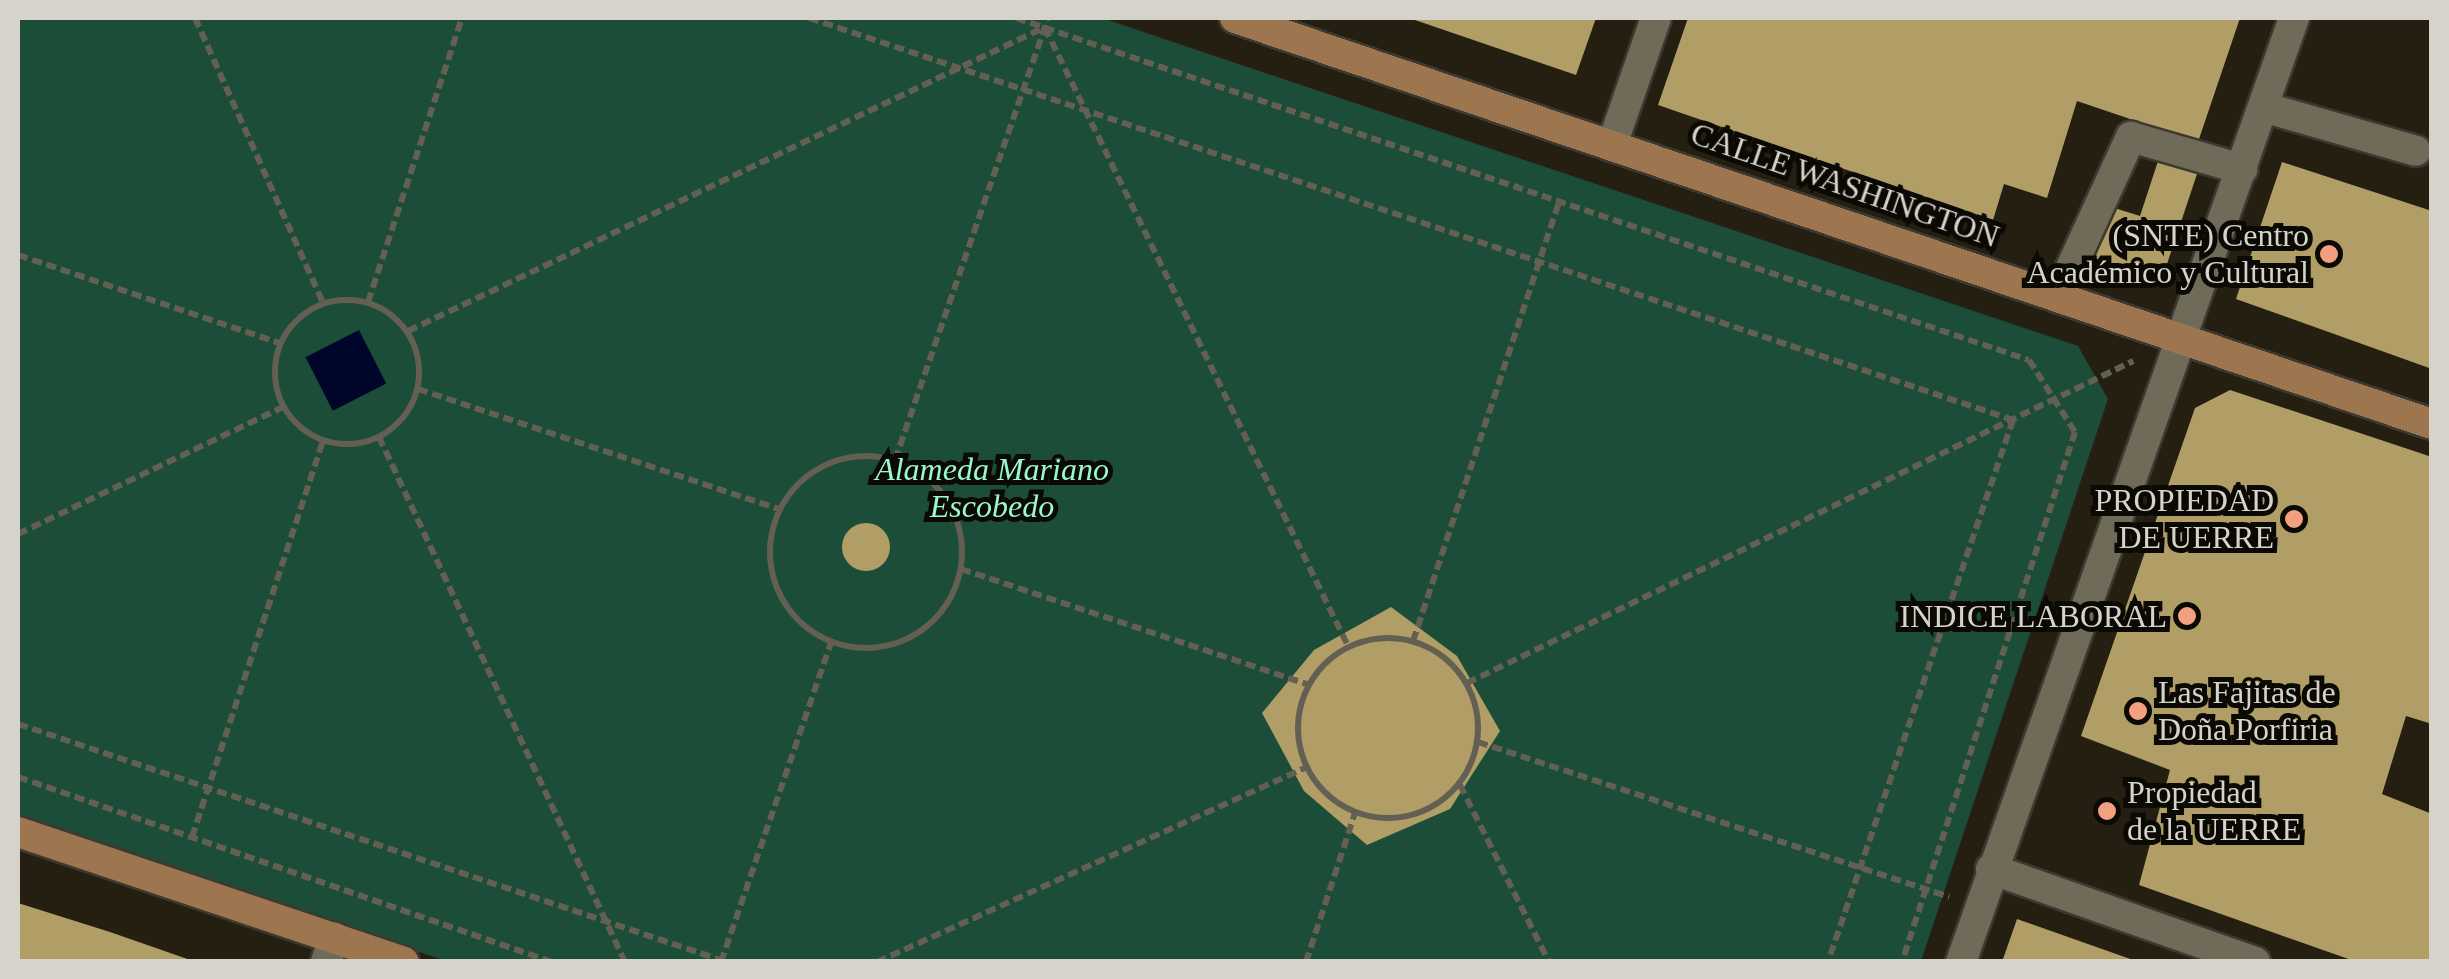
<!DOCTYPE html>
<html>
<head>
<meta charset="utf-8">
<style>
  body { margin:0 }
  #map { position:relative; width:2449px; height:979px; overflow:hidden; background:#241f11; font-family:Georgia,serif }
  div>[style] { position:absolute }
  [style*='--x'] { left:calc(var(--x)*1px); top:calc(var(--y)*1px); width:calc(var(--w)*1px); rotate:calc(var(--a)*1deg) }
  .green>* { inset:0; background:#1c4d39 }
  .water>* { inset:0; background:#00052a; transform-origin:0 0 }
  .building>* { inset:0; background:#b19e66 }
  .round { border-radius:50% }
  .path>* { height:6px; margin-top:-3px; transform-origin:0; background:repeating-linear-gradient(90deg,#635f52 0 10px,transparent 0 15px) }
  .path>.ring { margin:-3px; padding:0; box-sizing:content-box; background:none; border:6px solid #635f52; border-radius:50% }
  .roads { filter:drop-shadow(2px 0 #3d3931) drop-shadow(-2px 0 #3d3931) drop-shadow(0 2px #3d3931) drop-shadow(0 -2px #3d3931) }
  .minor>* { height:30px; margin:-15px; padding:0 15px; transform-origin:15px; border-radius:15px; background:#706a59 }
  .major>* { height:30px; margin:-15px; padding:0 15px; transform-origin:15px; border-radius:15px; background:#9d754e }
  .dots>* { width:28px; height:28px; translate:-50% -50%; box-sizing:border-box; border:5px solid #0b0904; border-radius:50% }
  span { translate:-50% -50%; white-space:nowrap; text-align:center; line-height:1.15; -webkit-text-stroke:10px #0b0904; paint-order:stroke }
  .street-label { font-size:32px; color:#d6d3ca }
  .poi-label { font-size:32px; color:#d6d3ca }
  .right { translate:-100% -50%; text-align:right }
  .left { translate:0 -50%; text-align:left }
  .park-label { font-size:32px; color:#9af8cd; font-style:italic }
  .frame { position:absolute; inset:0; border:20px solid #d6d3ca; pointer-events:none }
</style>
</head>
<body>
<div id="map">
  <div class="green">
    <i style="clip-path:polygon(18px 18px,1102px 18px,2078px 346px,2108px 399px,1921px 961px,446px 961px,18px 817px)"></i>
  </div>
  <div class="water">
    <i style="left:359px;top:330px;width:60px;height:60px;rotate:63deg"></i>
  </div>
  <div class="building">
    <i style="clip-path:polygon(1409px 18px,1596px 18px,1576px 75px)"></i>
    <i style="clip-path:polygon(1688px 18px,2240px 18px,2198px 142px,2077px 101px,2047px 198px,2004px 184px,1993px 220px,1658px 105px)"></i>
    <i style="clip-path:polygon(2161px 152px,2200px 165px,2167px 264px,2141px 273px,2091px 257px,2108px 206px,2140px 216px)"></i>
    <i style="clip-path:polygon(2282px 162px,2432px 211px,2432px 369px,2236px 299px)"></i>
    <i style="clip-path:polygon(2230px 390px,2432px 457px,2432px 724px,2406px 716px,2382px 794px,2432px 814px,2432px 962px,2357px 962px,2139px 885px,2170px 770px,2081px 736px,2195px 408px)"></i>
    <i class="round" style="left:842px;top:523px;width:48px;height:48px"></i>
    <i style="clip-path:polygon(1391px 607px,1457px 656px,1500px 731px,1450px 809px,1367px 845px,1304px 791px,1262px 713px,1314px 650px)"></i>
    <i style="clip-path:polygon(18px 903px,110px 932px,196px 962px,18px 962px)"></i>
    <i style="clip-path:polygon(2017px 919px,2136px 961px,2135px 962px,2002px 962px)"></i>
  </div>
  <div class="path">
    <i style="--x:195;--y:18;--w:312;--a:65.8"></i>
    <i style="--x:809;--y:18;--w:1269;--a:18.46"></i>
    <i style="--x:2013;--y:420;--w:573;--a:108.85"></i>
    <i style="--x:1016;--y:18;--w:1069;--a:18.66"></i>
    <i style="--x:2029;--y:360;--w:85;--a:57.4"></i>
    <i style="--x:2075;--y:432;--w:558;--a:108.08"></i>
    <i style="--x:1045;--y:28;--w:688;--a:63.88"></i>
    <i style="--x:18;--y:255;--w:276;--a:18.6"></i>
    <i class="ring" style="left:275px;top:300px;width:138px;height:138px"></i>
    <i style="--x:368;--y:302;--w:299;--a:-71.7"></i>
    <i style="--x:408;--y:331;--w:704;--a:-25.51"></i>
    <i style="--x:418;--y:389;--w:380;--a:18.4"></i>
    <i style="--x:379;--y:437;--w:580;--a:64.89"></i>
    <i class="ring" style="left:770px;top:456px;width:186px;height:186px"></i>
    <i style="--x:895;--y:460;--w:468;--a:-70.9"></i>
    <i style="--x:18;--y:534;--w:294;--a:-25.6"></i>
    <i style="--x:961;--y:569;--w:367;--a:18.4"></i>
    <i class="ring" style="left:1298px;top:638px;width:174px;height:174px"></i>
    <i style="--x:1413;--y:641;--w:462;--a:-71.6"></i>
    <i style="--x:1467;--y:683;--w:740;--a:-25.8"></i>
    <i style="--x:18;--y:724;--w:748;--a:18.56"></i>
    <i style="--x:1478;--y:742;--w:496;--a:18.2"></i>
    <i style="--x:18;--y:777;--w:565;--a:19.11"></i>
    <i style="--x:1460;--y:785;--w:198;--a:63.3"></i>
    <i style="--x:192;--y:837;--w:418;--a:-71.7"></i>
    <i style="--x:721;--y:962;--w:338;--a:-71"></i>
    <i style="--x:877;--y:962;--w:471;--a:-24.4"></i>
    <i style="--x:1306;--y:962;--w:157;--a:-71.8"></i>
  </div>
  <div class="roads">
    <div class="minor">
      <i style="--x:2263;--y:107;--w:159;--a:16"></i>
      <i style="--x:1613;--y:142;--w:131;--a:-70.9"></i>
      <i style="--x:2059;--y:294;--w:173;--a:-65.4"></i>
      <i style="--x:2131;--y:137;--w:116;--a:16.1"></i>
      <i style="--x:1991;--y:869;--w:280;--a:19.4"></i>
      <i style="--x:326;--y:962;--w:26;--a:-72"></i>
      <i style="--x:1961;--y:962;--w:1001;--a:-70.57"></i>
    </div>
    <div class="major">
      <i style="--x:1235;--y:18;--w:1264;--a:18.74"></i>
      <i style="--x:18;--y:832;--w:407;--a:18.6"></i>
    </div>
  </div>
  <div class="dots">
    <i style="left:2329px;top:254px;background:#f2a080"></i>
    <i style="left:2294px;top:519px;background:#f2a080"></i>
    <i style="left:2187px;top:616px;background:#f2a080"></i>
    <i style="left:2138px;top:711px;background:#f2a080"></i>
    <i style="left:2107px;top:811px;background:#f2a080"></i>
  </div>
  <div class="street-label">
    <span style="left:1845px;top:185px;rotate:19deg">CALLE WASHINGTON</span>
  </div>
  <div class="poi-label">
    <span class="right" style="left:2309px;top:254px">(SNTE) Centro<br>Académico y Cultural</span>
    <span class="right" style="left:2274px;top:519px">PROPIEDAD<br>DE UERRE</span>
    <span class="right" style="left:2167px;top:616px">INDICE LABORAL</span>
    <span class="left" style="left:2158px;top:711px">Las Fajitas de<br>Doña Porfiria</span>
    <span class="left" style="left:2127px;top:811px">Propiedad<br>de la UERRE</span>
  </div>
  <div class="park-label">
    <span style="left:992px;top:488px">Alameda Mariano<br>Escobedo</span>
  </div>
  <div class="frame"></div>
</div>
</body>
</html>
